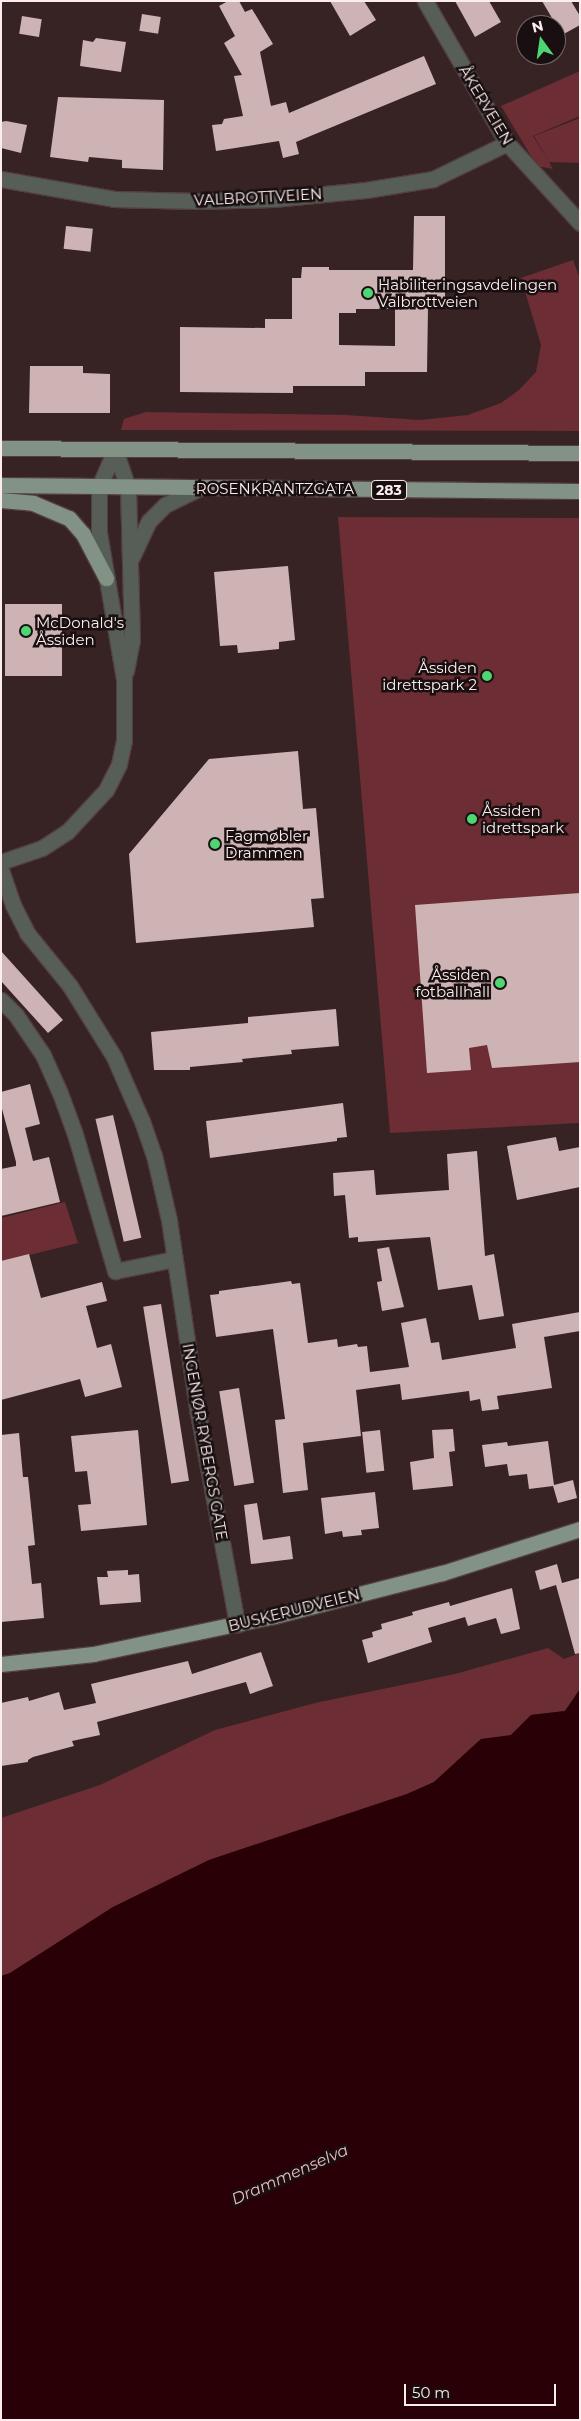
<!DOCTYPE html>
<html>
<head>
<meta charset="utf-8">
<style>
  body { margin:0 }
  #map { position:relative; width:581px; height:2421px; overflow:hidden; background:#382324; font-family:Montserrat,sans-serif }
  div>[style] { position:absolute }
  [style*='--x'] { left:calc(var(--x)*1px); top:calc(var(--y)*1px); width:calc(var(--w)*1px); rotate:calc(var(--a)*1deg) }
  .green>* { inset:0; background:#6c2d34 }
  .water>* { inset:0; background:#290005 }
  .building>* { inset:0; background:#ceb3b4; transform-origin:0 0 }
  .roads { filter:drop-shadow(1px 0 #533f40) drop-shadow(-1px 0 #533f40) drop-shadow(0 1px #533f40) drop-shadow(0 -1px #533f40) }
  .minor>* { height:15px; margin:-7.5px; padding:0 7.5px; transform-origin:7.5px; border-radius:7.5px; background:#565e57 }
  .major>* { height:15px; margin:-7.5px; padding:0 7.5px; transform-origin:7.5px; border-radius:7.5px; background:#829284 }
  .dots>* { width:14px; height:14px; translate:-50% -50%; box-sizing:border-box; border:2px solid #190f10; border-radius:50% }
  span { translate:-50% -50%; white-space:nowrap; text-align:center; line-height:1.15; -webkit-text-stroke:5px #190f10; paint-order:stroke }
  .shield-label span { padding:1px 4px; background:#190f10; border:1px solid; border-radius:4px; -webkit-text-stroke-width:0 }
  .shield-label { font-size:14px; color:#fbeded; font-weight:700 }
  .street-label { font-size:15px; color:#fbeded }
  .poi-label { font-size:15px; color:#fbeded }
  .left { translate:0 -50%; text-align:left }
  .right { translate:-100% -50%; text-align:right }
  .water-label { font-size:16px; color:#f3bcbf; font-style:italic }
  .frame { position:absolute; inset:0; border:2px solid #fbeded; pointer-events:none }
  .north { position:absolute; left:516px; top:15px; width:50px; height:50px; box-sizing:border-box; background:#190f10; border:1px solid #736868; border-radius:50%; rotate:346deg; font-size:14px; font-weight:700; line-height:20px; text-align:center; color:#fbeded }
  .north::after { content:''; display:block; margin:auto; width:18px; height:22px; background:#4ed675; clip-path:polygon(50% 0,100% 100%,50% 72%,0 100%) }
  .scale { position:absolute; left:404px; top:2384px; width:152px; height:22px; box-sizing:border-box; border:2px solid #fbeded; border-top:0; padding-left:6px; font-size:15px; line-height:18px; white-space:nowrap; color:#fbeded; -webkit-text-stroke:4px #190f10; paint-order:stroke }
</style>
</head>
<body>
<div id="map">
  <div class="green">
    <i style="clip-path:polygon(580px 71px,580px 116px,533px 136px,549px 162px,534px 136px,580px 118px,580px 163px,549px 162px,553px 169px,537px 166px,501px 106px)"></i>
    <i style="clip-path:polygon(573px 260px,580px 279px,580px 431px,121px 430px,124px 419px,146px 412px,346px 415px,420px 420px,468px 415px,501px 403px,519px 390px,536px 372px,541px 345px,521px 278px)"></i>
    <i style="clip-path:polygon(338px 517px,580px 518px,580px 1123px,390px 1133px)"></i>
    <i style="clip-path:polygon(65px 1202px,78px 1243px,1px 1262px,1px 1218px)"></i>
    <i style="clip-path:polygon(548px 1648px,564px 1659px,580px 1653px,580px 1689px,565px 1711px,531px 1715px,511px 1735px,481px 1739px,434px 1782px,407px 1794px,209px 1860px,113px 1907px,10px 1973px,1px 1976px,1px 1818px,100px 1785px,215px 1730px,315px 1703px,455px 1674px)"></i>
  </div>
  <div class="water">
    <i style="clip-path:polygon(580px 1689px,580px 2420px,1px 2420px,1px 1976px,10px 1973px,113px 1907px,209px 1860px,407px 1794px,434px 1782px,481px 1739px,511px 1735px,531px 1715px,565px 1711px)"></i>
  </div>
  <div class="building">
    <i style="clip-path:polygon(228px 1px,239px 1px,245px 12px,252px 9px,273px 44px,260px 52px,271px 106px,286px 102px,289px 113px,424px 56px,436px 84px,296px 142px,299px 154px,283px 158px,279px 141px,216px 151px,212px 125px,222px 124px,224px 119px,243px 116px,234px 76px,242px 75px,224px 43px,235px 36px,219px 6px)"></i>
    <i style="clip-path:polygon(330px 1px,364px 1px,376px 20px,350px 36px)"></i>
    <i style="clip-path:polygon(455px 1px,489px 1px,501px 22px,475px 37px)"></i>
    <i style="clip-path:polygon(542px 1px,571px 1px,580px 16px,580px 25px,562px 35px)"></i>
    <i style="left:142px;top:14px;width:19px;height:17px;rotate:9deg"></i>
    <i style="left:22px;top:16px;width:20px;height:18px;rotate:9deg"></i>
    <i style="clip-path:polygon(96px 38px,126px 42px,121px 72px,80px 66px,83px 40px,93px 42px)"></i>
    <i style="clip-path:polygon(58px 97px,164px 100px,163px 170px,122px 168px,122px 160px,89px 157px,88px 162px,50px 157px)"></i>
    <i style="clip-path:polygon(6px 121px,27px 125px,21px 153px,1px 148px,1px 122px)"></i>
    <i style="clip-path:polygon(evenodd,414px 216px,445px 216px,445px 308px,428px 308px,427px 372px,365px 372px,365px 386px,293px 386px,293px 393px,180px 392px,180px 327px,265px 328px,265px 319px,292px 319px,292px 278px,301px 278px,302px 267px,329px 267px,329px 270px,413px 270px,414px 216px,356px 309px,395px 309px,395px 346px,339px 345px,339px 313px,356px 313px,356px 309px)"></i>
    <i style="left:66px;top:226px;width:27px;height:23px;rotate:6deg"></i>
    <i style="clip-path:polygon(30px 366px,83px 366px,83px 373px,110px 374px,110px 413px,29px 413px)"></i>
    <i style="clip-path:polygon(288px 566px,295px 640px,279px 642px,279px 649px,238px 653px,237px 645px,220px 646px,214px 572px)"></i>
    <i style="left:5px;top:604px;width:57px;height:72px"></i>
    <i style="clip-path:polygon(298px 751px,303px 809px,316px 808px,324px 898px,311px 899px,314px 927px,136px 943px,129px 854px,209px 759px)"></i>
    <i style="clip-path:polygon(580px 893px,580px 1062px,492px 1068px,487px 1045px,469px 1048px,471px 1070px,427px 1073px,415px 905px)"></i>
    <i style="clip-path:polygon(1px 951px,63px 1020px,48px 1033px,1px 981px)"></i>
    <i style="clip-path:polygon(336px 1009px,339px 1046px,291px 1050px,292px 1054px,242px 1059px,243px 1062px,190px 1067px,190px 1070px,154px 1070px,151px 1032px,248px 1023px,248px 1017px)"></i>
    <i style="clip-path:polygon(30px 1084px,40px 1124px,25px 1128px,33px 1161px,49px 1157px,60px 1202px,1px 1216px,1px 1169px,16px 1166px,16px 1162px,1px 1105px,1px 1092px)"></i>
    <i style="clip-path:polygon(343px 1103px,347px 1137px,337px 1138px,337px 1141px,210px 1158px,206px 1121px)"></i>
    <i style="left:113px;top:1115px;width:126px;height:18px;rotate:77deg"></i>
    <i style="clip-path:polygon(556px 1137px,559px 1151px,580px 1147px,580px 1187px,517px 1200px,507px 1146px)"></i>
    <i style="clip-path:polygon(477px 1151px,485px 1256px,494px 1254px,504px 1316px,479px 1320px,472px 1285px,438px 1290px,430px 1237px,358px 1242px,358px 1237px,349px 1238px,345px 1195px,334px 1196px,333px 1173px,374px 1170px,376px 1195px,449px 1190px,447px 1154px)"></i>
    <i style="clip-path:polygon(389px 1247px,404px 1307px,382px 1311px,377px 1282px,382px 1281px,377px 1249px)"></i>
    <i style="clip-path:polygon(29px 1254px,41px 1298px,102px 1282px,107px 1301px,86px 1306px,97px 1348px,111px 1344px,122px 1387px,85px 1397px,80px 1379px,1px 1400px,1px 1261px)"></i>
    <i style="clip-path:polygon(291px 1281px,292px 1284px,300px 1283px,308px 1343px,337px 1339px,338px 1347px,357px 1344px,358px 1347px,367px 1346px,370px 1372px,409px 1367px,401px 1323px,426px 1318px,431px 1343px,439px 1342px,442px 1360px,516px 1348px,512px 1324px,580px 1312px,580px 1331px,544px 1337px,552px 1388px,497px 1396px,499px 1409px,482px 1411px,480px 1399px,470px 1401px,469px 1391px,402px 1400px,400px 1384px,356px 1390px,361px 1436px,303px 1443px,308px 1490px,283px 1493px,275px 1420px,285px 1419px,273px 1329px,216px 1337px,210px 1295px,219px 1294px,219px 1291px)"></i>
    <i style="left:161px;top:1304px;width:179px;height:18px;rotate:81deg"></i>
    <i style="left:239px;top:1388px;width:96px;height:20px;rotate:81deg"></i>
    <i style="clip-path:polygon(453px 1429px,455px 1451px,449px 1452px,453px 1486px,413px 1490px,410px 1462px,434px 1458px,432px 1430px)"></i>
    <i style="clip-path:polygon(138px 1430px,147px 1525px,81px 1531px,78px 1505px,91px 1504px,87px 1471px,75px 1472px,71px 1436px)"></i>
    <i style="left:380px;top:1430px;width:41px;height:18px;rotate:84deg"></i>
    <i style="clip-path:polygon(19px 1433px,23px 1477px,28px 1477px,35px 1545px,28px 1546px,32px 1584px,41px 1583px,44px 1618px,1px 1622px,1px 1435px)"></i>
    <i style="clip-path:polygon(548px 1441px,554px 1485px,573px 1480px,577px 1498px,558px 1503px,553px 1486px,529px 1489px,527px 1474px,509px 1476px,507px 1464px,485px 1467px,482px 1445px,507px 1442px,508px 1446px)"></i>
    <i style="clip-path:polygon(375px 1492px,379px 1528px,361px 1530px,362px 1535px,343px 1537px,342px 1531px,325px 1534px,321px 1498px)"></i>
    <i style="clip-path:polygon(257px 1503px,263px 1540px,290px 1536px,293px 1559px,251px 1564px,244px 1505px)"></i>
    <i style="clip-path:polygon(557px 1564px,562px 1583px,580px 1578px,580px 1653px,575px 1654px,556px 1585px,540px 1590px,535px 1571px)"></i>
    <i style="clip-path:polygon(128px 1570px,128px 1575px,139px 1574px,141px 1602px,100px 1605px,97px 1577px,108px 1577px,107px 1571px)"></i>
    <i style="clip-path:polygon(512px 1588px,520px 1629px,501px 1634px,496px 1618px,468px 1626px,465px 1617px,428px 1628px,432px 1642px,368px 1663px,362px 1640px,373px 1637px,372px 1632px,382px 1629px,381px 1624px,413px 1615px,412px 1612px,449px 1602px,450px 1606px)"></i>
    <i style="clip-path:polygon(261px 1652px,273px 1686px,250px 1694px,246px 1682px,97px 1722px,100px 1735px,72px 1741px,74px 1746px,33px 1757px,28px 1760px,28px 1762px,1px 1766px,1px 1703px,28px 1697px,29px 1701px,59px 1692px,64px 1710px,96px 1703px,91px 1684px,188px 1661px,192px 1674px)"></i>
  </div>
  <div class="roads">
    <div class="minor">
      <i style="--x:425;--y:1;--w:164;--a:60"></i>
      <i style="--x:507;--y:143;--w:108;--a:47.6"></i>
      <i style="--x:1;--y:179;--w:115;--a:10"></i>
      <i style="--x:114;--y:199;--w:84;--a:1.4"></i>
      <i style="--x:198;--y:201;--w:75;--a:-1.5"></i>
      <i style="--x:273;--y:199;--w:93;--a:-5.5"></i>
      <i style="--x:366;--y:190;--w:68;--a:-9.3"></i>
      <i style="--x:433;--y:179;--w:82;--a:-25.9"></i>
      <i style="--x:115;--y:450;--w:39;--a:71"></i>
      <i style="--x:128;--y:487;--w:153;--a:88.5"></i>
      <i style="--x:132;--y:640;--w:32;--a:101"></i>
      <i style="--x:132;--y:557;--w:40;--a:-65"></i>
      <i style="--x:149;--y:521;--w:23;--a:-45"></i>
      <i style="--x:165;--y:505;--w:37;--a:-26"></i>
      <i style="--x:1;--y:862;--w:43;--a:-18.9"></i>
      <i style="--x:42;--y:848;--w:30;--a:-33"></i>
      <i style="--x:67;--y:832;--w:57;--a:-47.1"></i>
      <i style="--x:106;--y:790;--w:29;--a:-63"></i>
      <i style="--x:119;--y:764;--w:24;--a:-78"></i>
      <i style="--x:124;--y:741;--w:62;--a:-90"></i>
      <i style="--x:124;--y:679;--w:149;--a:-99.7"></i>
      <i style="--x:99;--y:532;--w:45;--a:-90"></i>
      <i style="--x:99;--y:487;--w:40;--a:-66.6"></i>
      <i style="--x:1;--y:870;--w:37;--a:71"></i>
      <i style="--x:13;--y:905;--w:31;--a:63"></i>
      <i style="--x:27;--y:933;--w:68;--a:50.9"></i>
      <i style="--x:70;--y:986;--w:84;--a:58.2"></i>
      <i style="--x:114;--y:1057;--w:70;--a:66.4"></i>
      <i style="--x:142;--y:1121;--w:36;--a:71"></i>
      <i style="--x:154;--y:1155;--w:67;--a:77"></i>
      <i style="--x:169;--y:1220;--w:195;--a:81.5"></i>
      <i style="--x:198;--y:1413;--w:215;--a:79.5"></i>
      <i style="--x:1;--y:1000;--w:21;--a:45"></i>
      <i style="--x:16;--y:1015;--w:48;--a:56"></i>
      <i style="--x:43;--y:1055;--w:42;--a:65.9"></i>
      <i style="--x:60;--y:1093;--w:44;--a:69.9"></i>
      <i style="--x:75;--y:1134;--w:143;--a:73.7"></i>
      <i style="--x:115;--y:1271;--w:60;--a:-11.5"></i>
    </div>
    <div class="major">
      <i style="--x:1;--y:448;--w:579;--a:0.49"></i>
      <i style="--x:1;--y:485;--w:579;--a:0.59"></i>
      <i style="--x:1;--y:500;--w:32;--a:5"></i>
      <i style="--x:33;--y:503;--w:39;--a:23"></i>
      <i style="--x:69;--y:518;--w:21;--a:49"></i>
      <i style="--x:83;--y:534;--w:50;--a:62.4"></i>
      <i style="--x:1;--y:1664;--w:93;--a:-6.2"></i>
      <i style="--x:93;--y:1654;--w:185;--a:-11.9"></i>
      <i style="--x:274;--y:1616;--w:173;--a:-14.4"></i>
      <i style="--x:442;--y:1573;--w:145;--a:-17.7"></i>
    </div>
  </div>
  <div class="dots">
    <i style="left:368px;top:293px;background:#4ed675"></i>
    <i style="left:26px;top:631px;background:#4ed675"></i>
    <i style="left:487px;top:676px;background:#4ed675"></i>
    <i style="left:472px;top:819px;background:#4ed675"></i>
    <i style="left:215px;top:844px;background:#4ed675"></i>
    <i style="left:500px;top:983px;background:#4ed675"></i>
  </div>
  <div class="shield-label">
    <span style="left:389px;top:490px">283</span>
  </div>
  <div class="street-label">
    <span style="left:486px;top:105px;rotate:59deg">ÅKERVEIEN</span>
    <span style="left:258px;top:197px;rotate:-3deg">VALBROTTVEIEN</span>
    <span style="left:275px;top:489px">ROSENKRANTZGATA</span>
    <span style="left:205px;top:1442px;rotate:80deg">INGENIØR RYBERGS GATE</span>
    <span style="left:294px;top:1610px;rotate:-14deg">BUSKERUDVEIEN</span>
  </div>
  <div class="poi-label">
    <span class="left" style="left:378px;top:293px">Habiliteringsavdelingen<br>Valbrottveien</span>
    <span class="left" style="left:36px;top:631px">McDonald's<br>Åssiden</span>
    <span class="right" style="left:477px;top:676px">Åssiden<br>idrettspark 2</span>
    <span class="left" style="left:482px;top:819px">Åssiden<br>idrettspark</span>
    <span class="left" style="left:225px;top:844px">Fagmøbler<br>Drammen</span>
    <span class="right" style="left:490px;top:983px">Åssiden<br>fotballhall</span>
  </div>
  <div class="water-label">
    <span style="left:290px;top:2175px;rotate:-24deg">Drammenselva</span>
  </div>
  <div class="frame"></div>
  <div class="north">N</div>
  <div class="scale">50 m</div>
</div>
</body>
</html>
